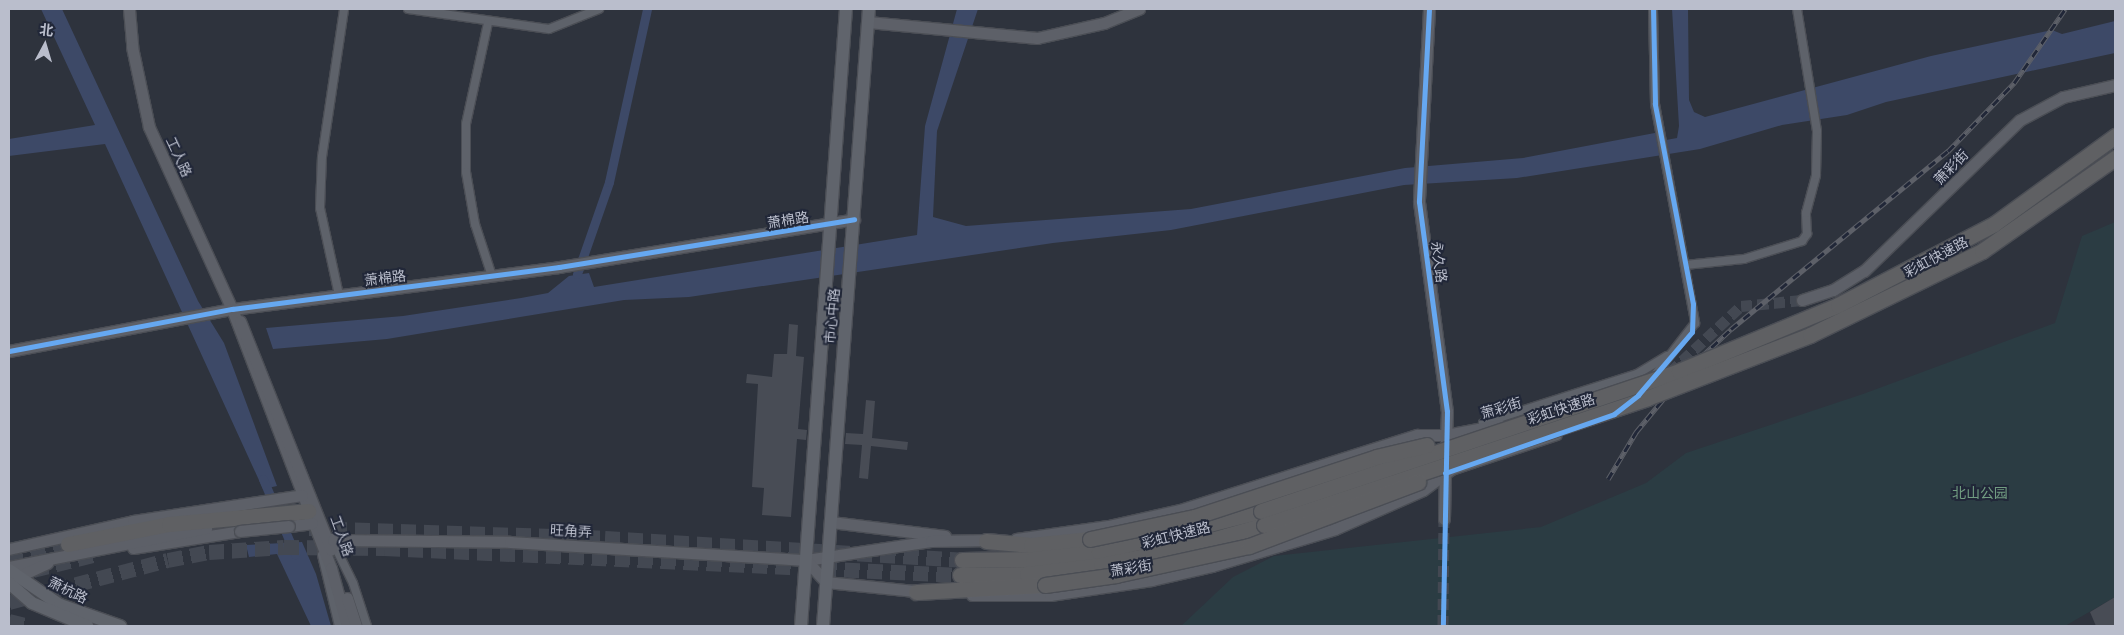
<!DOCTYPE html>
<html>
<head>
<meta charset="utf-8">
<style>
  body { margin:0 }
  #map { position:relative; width:2124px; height:635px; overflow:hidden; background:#2e333d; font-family:"Golos Text","Noto Sans SC",sans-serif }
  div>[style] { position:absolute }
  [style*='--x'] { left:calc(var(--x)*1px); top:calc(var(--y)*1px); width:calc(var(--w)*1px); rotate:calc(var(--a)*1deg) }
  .green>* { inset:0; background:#2b3c43 }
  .water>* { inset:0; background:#3d4967 }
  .canal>* { height:9px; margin:-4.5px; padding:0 4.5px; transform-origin:4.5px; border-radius:4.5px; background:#3d4967 }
  .building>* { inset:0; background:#484c55 }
  .secondary-tunnel>* { height:11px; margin-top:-5.5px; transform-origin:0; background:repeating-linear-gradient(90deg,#434852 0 11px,transparent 0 16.5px) }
  .highway-tunnel>* { height:15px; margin-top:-7.5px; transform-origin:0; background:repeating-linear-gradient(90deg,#434852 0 15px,transparent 0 23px) }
  .roads { filter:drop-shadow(1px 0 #4b4e55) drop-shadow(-1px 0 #4b4e55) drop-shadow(0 1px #4b4e55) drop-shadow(0 -1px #4b4e55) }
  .street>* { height:8px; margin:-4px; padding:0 4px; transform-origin:4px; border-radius:4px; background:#5e626a }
  .secondary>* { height:11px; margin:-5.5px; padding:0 5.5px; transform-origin:5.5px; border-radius:5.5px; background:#5d6068 }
  .primary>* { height:12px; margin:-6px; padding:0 6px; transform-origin:6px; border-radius:6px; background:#60646c }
  .highway>* { height:15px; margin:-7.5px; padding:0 7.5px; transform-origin:7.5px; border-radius:7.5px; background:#5f6063 }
  .rail>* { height:4.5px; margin-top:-2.25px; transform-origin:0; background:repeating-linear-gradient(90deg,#212738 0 8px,#5d6068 0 16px); box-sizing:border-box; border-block:1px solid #5d6068 }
  .bridges { filter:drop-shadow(1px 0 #4b4e55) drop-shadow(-1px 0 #4b4e55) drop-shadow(0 1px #4b4e55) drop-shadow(0 -1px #4b4e55) }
  .secondary-bridge>* { height:11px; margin:-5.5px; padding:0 5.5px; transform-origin:5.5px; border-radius:5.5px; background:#5d6068 }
  .highway-bridge>* { height:15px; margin:-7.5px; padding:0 7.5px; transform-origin:7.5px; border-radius:7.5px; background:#5f6063 }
  .cycleway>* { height:5px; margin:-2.5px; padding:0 2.5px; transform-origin:2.5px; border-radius:2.5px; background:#66a8f1 }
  span { translate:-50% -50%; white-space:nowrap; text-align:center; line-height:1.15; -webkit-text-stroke:4px #212738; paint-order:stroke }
  .street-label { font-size:14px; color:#babecc }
  .park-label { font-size:14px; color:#719c81 }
  .frame { position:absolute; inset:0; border:10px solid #babecc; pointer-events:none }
  .north { position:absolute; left:20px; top:20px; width:50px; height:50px; -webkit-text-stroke:4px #212738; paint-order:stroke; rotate:6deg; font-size:14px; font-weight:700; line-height:20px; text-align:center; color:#babecc }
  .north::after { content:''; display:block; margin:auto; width:18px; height:22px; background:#babecc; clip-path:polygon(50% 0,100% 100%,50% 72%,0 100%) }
</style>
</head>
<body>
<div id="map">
  <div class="green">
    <i style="clip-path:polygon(2115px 222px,2115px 597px,2065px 626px,1181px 626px,1233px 577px,1274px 556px,1541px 527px,1646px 483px,1686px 453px,1863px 394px,2055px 323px,2082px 236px)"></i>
  </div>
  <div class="water">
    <i style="clip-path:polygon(41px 9px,62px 9px,198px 301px,224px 343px,277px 486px,263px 489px,105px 144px,9px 156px,9px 139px,95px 125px)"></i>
    <i style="clip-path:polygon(957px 9px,978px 9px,937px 131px,933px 217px,966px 226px,1191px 209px,1405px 168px,1523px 158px,1660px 132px,1666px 140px,1677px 138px,1679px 126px,1672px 9px,1688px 9px,1689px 100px,1694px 112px,1705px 117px,1931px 56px,2052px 30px,2062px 34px,2115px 21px,2115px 53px,1886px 102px,1847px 115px,1782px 125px,1700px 149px,1517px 178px,1404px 185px,1171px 230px,1053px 243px,689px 297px,624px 300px,387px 339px,273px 349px,266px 328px,403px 316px,521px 298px,548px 293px,569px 276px,589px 273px,594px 287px,917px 235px,925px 126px)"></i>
    <i style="clip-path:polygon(302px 542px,316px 574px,331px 626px,311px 626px,277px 554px,249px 557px,246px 545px)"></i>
  </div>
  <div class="canal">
    <i style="--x:577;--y:274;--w:97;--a:-70.8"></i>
    <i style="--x:609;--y:182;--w:177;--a:-77.6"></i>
    <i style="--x:263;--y:479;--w:82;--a:66.9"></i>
  </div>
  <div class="building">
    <i style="clip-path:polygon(789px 324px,798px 325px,796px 356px,804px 357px,798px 429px,807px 430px,806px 440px,797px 439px,791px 517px,762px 515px,764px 488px,752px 487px,758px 384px,746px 383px,747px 374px,772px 377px,774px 354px,787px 354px)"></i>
    <i style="clip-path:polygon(866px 400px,875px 401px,872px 438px,908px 442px,907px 450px,871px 446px,868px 479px,859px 478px,862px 445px,845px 444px,846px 433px,863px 434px)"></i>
    <i style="clip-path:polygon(2115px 597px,2115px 626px,2096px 626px,2090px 612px)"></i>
  </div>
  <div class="secondary-tunnel">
    <i style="--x:1670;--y:372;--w:97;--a:-42.9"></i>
    <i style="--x:1741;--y:306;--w:61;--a:-5.6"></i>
    <i style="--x:1443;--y:626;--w:107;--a:-89.5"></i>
  </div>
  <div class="highway-tunnel">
    <i style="--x:309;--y:528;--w:296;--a:1.9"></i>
    <i style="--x:605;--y:538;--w:358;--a:3.5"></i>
    <i style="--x:9;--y:561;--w:61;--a:-16.1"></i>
    <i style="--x:33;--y:570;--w:62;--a:-14"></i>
    <i style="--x:9;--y:602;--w:164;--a:-14.8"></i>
    <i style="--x:168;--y:560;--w:42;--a:-11"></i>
    <i style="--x:209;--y:552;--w:75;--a:-3.8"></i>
    <i style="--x:284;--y:547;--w:101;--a:0.6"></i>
    <i style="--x:385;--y:548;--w:576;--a:2.69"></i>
    <i style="--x:9;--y:621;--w:21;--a:14"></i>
  </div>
  <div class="roads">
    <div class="street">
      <i style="--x:408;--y:9;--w:142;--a:8.1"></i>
      <i style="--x:549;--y:29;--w:54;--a:-21.8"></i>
      <i style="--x:1653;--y:9;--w:95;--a:88.8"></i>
      <i style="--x:1655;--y:104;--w:223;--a:79.6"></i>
      <i style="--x:1695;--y:323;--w:67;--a:127.7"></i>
      <i style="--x:488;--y:23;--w:103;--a:102.3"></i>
      <i style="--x:466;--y:124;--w:48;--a:90"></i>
      <i style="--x:466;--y:172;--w:53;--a:80.2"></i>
      <i style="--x:475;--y:224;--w:55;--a:71.9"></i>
      <i style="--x:1685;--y:265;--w:59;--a:-5.8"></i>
      <i style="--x:1744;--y:259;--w:61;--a:-17.2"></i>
      <i style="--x:1802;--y:241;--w:9;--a:-54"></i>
      <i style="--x:1807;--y:234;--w:21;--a:-93"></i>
      <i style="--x:1806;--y:213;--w:39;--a:-75"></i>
      <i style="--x:1816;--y:175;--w:44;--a:-88.7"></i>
      <i style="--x:1817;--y:131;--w:124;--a:-99.3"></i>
      <i style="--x:339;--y:295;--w:89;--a:-102.3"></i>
      <i style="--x:320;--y:208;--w:51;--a:-87.8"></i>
      <i style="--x:322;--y:157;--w:150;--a:-81.5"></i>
      <i style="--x:1483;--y:423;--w:162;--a:-17.7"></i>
      <i style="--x:1637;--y:374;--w:35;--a:-31"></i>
      <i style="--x:1452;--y:471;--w:111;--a:-18.4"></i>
      <i style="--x:331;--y:538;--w:50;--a:63.9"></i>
      <i style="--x:353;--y:583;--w:45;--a:72"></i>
      <i style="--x:322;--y:555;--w:73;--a:76.5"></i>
    </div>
    <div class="secondary">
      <i style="--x:129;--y:9;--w:38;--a:85"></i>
      <i style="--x:132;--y:47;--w:82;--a:78"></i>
      <i style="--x:149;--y:127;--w:200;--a:65.5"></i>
      <i style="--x:232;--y:309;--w:277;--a:69.1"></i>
      <i style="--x:331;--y:568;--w:60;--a:74.6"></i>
      <i style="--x:1429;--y:9;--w:193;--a:93"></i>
      <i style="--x:1419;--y:202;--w:211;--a:82.4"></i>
      <i style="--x:1447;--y:411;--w:31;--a:92"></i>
      <i style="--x:868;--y:22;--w:170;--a:5.4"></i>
      <i style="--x:1037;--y:38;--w:69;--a:-12.6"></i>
      <i style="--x:1104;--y:23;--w:38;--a:-22"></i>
      <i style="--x:1802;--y:300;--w:33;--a:-18"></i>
      <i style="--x:1833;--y:290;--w:36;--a:-32"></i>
      <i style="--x:1864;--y:271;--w:217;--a:-44.1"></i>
      <i style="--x:2020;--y:120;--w:49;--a:-28.1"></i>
      <i style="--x:2063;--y:97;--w:53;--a:-13"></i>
      <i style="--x:240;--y:321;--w:246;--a:68.3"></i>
      <i style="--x:9;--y:351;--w:227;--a:-10.7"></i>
      <i style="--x:232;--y:309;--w:330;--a:-7.3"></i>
      <i style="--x:559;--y:267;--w:299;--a:-9.2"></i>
      <i style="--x:1444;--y:519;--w:51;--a:-88.9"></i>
      <i style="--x:831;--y:522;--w:115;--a:7"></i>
      <i style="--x:289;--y:526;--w:23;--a:-7"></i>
      <i style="--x:1016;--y:539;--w:93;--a:-8"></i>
      <i style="--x:1108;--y:526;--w:74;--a:-12.5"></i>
      <i style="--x:1180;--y:510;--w:249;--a:-17.6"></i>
      <i style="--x:1417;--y:435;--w:29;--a:0"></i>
      <i style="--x:1446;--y:435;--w:54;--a:-10.7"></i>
      <i style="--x:333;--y:540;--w:177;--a:0.6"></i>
      <i style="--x:510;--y:542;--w:297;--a:3.5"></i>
      <i style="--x:806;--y:560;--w:126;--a:-8.6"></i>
      <i style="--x:931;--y:541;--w:61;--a:-0.9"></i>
      <i style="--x:133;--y:548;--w:108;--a:-9"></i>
      <i style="--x:9;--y:549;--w:127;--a:-12.7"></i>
      <i style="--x:133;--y:521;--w:171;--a:-8.7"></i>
      <i style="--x:806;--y:560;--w:30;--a:48"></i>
      <i style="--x:826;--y:582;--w:99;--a:5.8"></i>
      <i style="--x:9;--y:567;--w:201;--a:-11.2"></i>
      <i style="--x:13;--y:579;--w:38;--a:-25"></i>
      <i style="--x:972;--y:595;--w:78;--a:0"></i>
      <i style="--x:1050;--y:595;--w:103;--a:-8.4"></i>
      <i style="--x:1152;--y:580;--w:62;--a:-13.1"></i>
      <i style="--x:1212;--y:566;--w:128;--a:-16.7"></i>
      <i style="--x:1335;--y:529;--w:96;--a:-23.9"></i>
      <i style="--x:1423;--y:490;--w:44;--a:-36.6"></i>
      <i style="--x:347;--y:598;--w:29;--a:72"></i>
    </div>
    <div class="primary">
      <i style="--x:9;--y:570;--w:62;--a:34.5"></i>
      <i style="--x:60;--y:605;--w:64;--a:19.3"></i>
      <i style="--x:9;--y:583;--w:30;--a:41"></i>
      <i style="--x:32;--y:603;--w:60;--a:22.7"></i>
      <i style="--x:801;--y:626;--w:619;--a:-85.83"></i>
      <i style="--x:823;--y:626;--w:619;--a:-85.74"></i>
    </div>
    <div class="highway">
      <i style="--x:986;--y:541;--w:45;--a:5.1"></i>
      <i style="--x:1031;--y:545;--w:59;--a:-5.8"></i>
      <i style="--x:68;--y:544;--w:103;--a:-11.2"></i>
      <i style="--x:169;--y:524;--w:140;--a:-5.3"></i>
      <i style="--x:962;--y:560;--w:71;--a:-0.8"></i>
      <i style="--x:1033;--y:559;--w:66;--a:-6.1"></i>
      <i style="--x:1099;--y:552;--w:167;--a:-14.2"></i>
      <i style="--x:960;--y:575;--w:67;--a:-0.9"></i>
      <i style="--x:1027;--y:574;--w:75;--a:-6.9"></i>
      <i style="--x:1101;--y:565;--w:84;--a:-11.7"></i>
      <i style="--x:1183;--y:548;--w:84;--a:-15.9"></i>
      <i style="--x:916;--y:592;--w:129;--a:-3.1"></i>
    </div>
  </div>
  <div class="rail">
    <i style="--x:1608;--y:479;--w:55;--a:-59.2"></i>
    <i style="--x:1636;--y:432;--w:82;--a:-50.5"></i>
    <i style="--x:1688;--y:369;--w:59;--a:-42.9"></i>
    <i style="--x:1731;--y:329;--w:281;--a:-39.4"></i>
    <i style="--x:1948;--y:151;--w:95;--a:-45.9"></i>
    <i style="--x:2014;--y:83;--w:90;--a:-55.4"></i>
  </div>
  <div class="bridges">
    <div class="secondary-bridge">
      <i style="--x:240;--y:531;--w:49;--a:-5.8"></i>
    </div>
    <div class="highway-bridge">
      <i style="--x:1261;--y:511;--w:441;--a:-18.5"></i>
      <i style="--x:1679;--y:371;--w:172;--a:-22.5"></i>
      <i style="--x:1838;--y:305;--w:176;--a:-27.4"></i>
      <i style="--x:1994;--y:224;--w:150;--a:-36"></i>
      <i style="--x:1264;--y:525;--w:404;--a:-18.3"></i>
      <i style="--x:1647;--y:398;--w:175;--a:-21.1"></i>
      <i style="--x:1810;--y:335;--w:191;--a:-26"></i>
      <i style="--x:1982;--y:251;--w:162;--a:-35"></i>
      <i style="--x:1090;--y:539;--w:106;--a:-11.9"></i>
      <i style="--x:1194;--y:517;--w:192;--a:-18.2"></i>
      <i style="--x:1376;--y:457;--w:52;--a:-13.2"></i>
      <i style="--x:1045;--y:585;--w:72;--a:-8"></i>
      <i style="--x:1116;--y:575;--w:136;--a:-12.3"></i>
      <i style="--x:1249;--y:546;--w:181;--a:-20.7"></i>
    </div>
  </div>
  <div class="cycleway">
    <i style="--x:1429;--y:9;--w:193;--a:93"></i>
    <i style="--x:1419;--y:202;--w:211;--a:82.4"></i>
    <i style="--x:1447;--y:411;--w:215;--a:91.1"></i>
    <i style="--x:9;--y:351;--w:227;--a:-10.7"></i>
    <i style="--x:232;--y:309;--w:330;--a:-7.3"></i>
    <i style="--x:559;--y:267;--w:299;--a:-9.2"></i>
    <i style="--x:1445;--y:473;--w:179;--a:-19.2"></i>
    <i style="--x:1614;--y:414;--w:31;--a:-38"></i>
    <i style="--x:1638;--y:395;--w:83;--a:-49.4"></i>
    <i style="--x:1692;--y:332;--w:28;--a:-88"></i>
    <i style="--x:1693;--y:304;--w:204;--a:-100.8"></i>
    <i style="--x:1655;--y:104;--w:95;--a:-91.2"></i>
  </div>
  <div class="street-label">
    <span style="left:179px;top:157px;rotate:65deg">工人路</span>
    <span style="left:1951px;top:167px;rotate:-46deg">萧彩街</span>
    <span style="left:788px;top:220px;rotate:-9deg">萧棉路</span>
    <span style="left:1936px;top:257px;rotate:-28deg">彩虹快速路</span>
    <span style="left:1439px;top:262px;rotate:82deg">永久路</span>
    <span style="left:385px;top:278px;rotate:-7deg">萧棉路</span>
    <span style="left:832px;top:316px;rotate:-85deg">市心中路</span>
    <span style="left:1501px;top:408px;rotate:-16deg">萧彩街</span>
    <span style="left:1561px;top:409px;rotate:-18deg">彩虹快速路</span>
    <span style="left:571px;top:531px;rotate:3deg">旺角弄</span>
    <span style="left:1176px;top:535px;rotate:-14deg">彩虹快速路</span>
    <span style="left:342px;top:536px;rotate:70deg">工人路</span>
    <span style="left:1131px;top:568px;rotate:-9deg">萧彩街</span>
    <span style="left:68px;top:590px;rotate:26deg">萧杭路</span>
  </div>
  <div class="park-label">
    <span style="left:1980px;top:493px">北山公园</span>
  </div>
  <div class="frame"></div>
  <div class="north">北</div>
</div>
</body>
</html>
